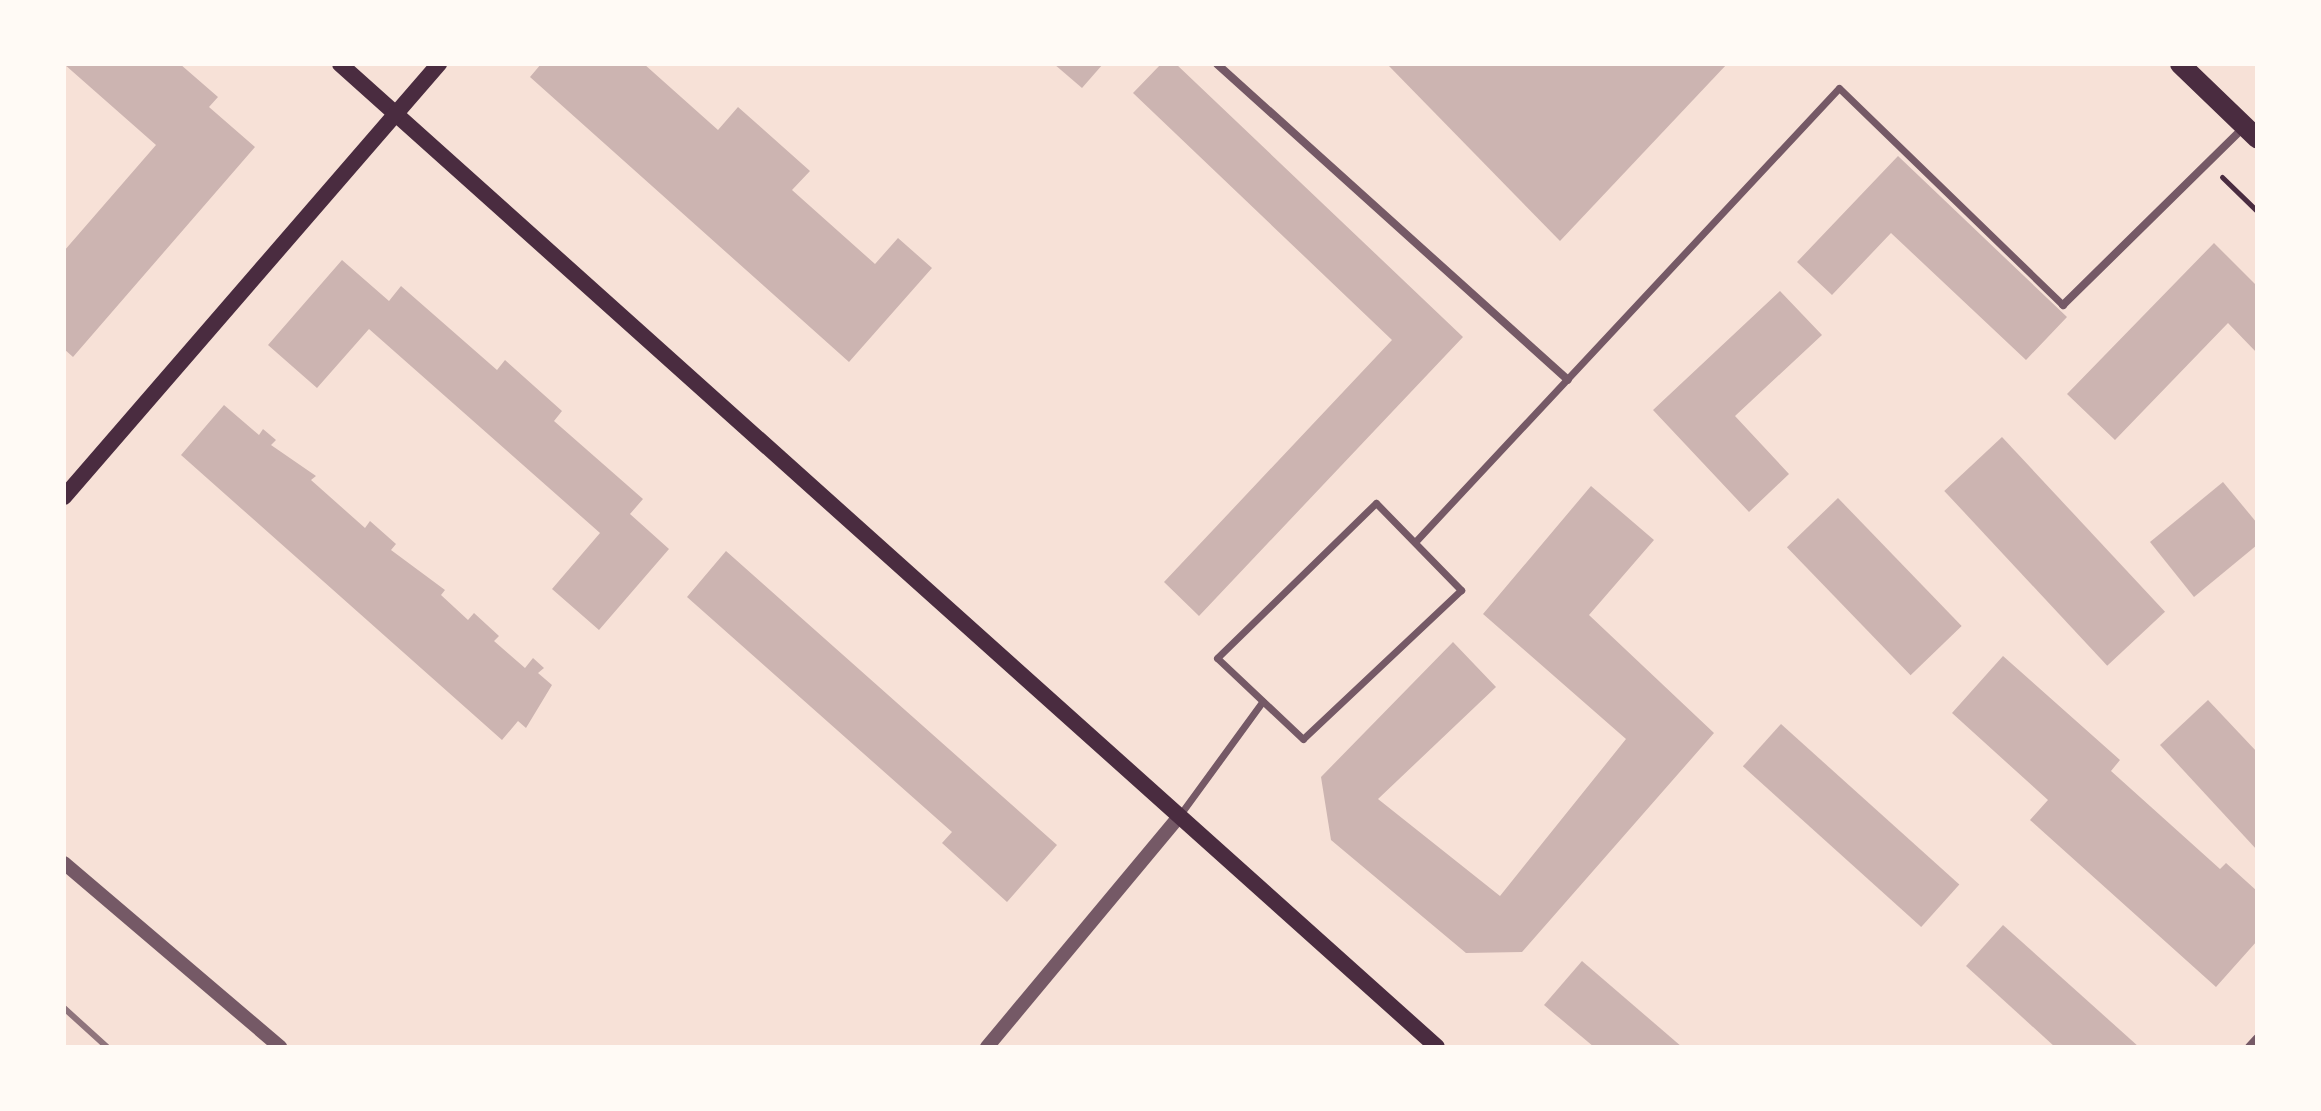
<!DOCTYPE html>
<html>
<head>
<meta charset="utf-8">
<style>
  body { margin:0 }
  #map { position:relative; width:2321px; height:1111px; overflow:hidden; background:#f7e1d7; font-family:Montserrat,sans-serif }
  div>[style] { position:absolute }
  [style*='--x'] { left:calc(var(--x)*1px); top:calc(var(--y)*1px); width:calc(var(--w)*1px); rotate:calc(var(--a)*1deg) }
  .building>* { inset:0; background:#ccb4b1; transform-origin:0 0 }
  .path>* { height:5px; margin:-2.5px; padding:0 2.5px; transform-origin:2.5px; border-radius:2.5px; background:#4a2c40 }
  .pedestrian>* { height:7px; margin:-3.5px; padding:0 3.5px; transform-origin:3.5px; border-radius:3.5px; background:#755966 }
  .minor>* { height:8px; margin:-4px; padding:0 4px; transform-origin:4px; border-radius:4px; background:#755966 }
  .tertiary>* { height:14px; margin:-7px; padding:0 7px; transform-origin:7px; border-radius:7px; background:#755966 }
  .secondary>* { height:16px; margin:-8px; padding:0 8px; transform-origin:8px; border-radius:8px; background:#4a2c40 }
  .primary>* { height:20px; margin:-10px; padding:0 10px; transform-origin:10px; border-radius:10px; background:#4a2c40 }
  .rail>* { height:6px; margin:-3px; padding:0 3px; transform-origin:3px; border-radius:3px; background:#8f747c }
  span { translate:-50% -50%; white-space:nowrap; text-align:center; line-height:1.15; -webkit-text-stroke:8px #fffaf5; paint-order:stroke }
  .frame { position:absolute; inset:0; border:66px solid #fffaf5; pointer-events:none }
</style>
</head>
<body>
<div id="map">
  <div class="building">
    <i style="clip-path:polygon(64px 64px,180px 64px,218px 97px,209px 107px,255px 147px,73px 357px,64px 349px,64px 251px,156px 145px)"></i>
    <i style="clip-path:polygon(541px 64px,644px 64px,718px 130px,738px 107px,810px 171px,792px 190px,875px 264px,898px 238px,932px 268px,849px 362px,530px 77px)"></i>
    <i style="clip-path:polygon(1054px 64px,1103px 64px,1082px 88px)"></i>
    <i style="clip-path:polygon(1161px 64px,1176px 64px,1463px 337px,1199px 616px,1164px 582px,1392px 340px,1133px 93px)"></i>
    <i style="clip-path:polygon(1387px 64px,1727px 64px,1560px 241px)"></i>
    <i style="clip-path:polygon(1898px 156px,2067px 317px,2026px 360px,1891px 233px,1832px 295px,1797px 262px)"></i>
    <i style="clip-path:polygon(2214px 243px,2257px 286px,2257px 353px,2228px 323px,2115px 440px,2067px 394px)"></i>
    <i style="clip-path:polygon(342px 260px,389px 301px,401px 286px,497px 370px,505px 360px,562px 411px,554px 421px,643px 499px,630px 514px,669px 549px,599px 630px,552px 589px,600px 533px,369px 329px,317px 388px,268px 345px)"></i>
    <i style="clip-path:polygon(1780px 291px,1822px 335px,1735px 416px,1789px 474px,1749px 512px,1653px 410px)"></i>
    <i style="clip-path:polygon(224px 405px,259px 435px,263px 429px,276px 440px,271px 445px,316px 476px,311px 480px,365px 528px,370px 521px,396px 544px,391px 550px,445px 590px,441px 595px,468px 620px,474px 613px,499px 636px,494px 641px,525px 668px,533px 658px,544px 668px,538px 673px,552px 685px,526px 728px,518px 721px,502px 740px,181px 455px)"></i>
    <i style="left:2002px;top:437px;width:239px;height:79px;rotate:47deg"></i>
    <i style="clip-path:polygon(2223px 482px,2257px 523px,2257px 545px,2194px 597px,2150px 542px)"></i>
    <i style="clip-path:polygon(1591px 486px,1654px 540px,1589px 615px,1714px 733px,1522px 952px,1466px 953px,1331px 840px,1321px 777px,1453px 642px,1496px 687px,1378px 799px,1500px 896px,1626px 739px,1483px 614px)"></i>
    <i style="left:1838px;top:498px;width:178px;height:71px;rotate:46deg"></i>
    <i style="clip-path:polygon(726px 551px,1057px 845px,1007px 902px,942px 843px,952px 832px,687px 597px)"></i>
    <i style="clip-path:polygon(2003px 656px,2120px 760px,2111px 771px,2220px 869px,2226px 863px,2257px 891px,2257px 941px,2216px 987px,2030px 820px,2048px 800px,1952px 713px)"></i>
    <i style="clip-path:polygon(2208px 700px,2257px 752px,2257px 850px,2160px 745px)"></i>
    <i style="left:1781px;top:724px;width:240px;height:57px;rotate:42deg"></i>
    <i style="clip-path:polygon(2003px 925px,2139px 1047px,2055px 1047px,1966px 966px)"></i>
    <i style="clip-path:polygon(1582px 961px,1682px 1047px,1594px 1047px,1544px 1005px)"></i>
  </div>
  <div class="path">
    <i style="--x:2222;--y:177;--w:49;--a:44.2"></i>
  </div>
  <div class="pedestrian">
    <i style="--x:1376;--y:503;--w:122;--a:45.7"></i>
    <i style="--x:1461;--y:590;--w:217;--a:136.7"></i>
    <i style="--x:1303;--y:739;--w:118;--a:-136.7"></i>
    <i style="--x:1217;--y:658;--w:222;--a:-44.3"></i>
    <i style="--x:1415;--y:542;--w:621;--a:-46.96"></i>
    <i style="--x:1839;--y:88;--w:312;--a:44.1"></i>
    <i style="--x:1179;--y:816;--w:142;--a:-53.9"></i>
  </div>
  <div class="minor">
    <i style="--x:1217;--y:64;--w:472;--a:42"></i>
    <i style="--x:2063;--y:305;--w:255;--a:-44.5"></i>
    <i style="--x:2249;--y:1047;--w:12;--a:-48"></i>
  </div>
  <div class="tertiary">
    <i style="--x:64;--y:863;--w:284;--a:40.4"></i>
    <i style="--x:987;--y:1047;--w:295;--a:-50.2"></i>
  </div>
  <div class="secondary">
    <i style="--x:340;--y:64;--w:1473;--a:41.86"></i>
    <i style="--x:64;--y:497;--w:573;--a:-49.11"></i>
  </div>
  <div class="primary">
    <i style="--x:2180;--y:64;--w:107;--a:43.9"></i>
  </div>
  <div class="rail">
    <i style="--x:64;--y:1008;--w:58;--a:42.2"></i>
  </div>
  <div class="frame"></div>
</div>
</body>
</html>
